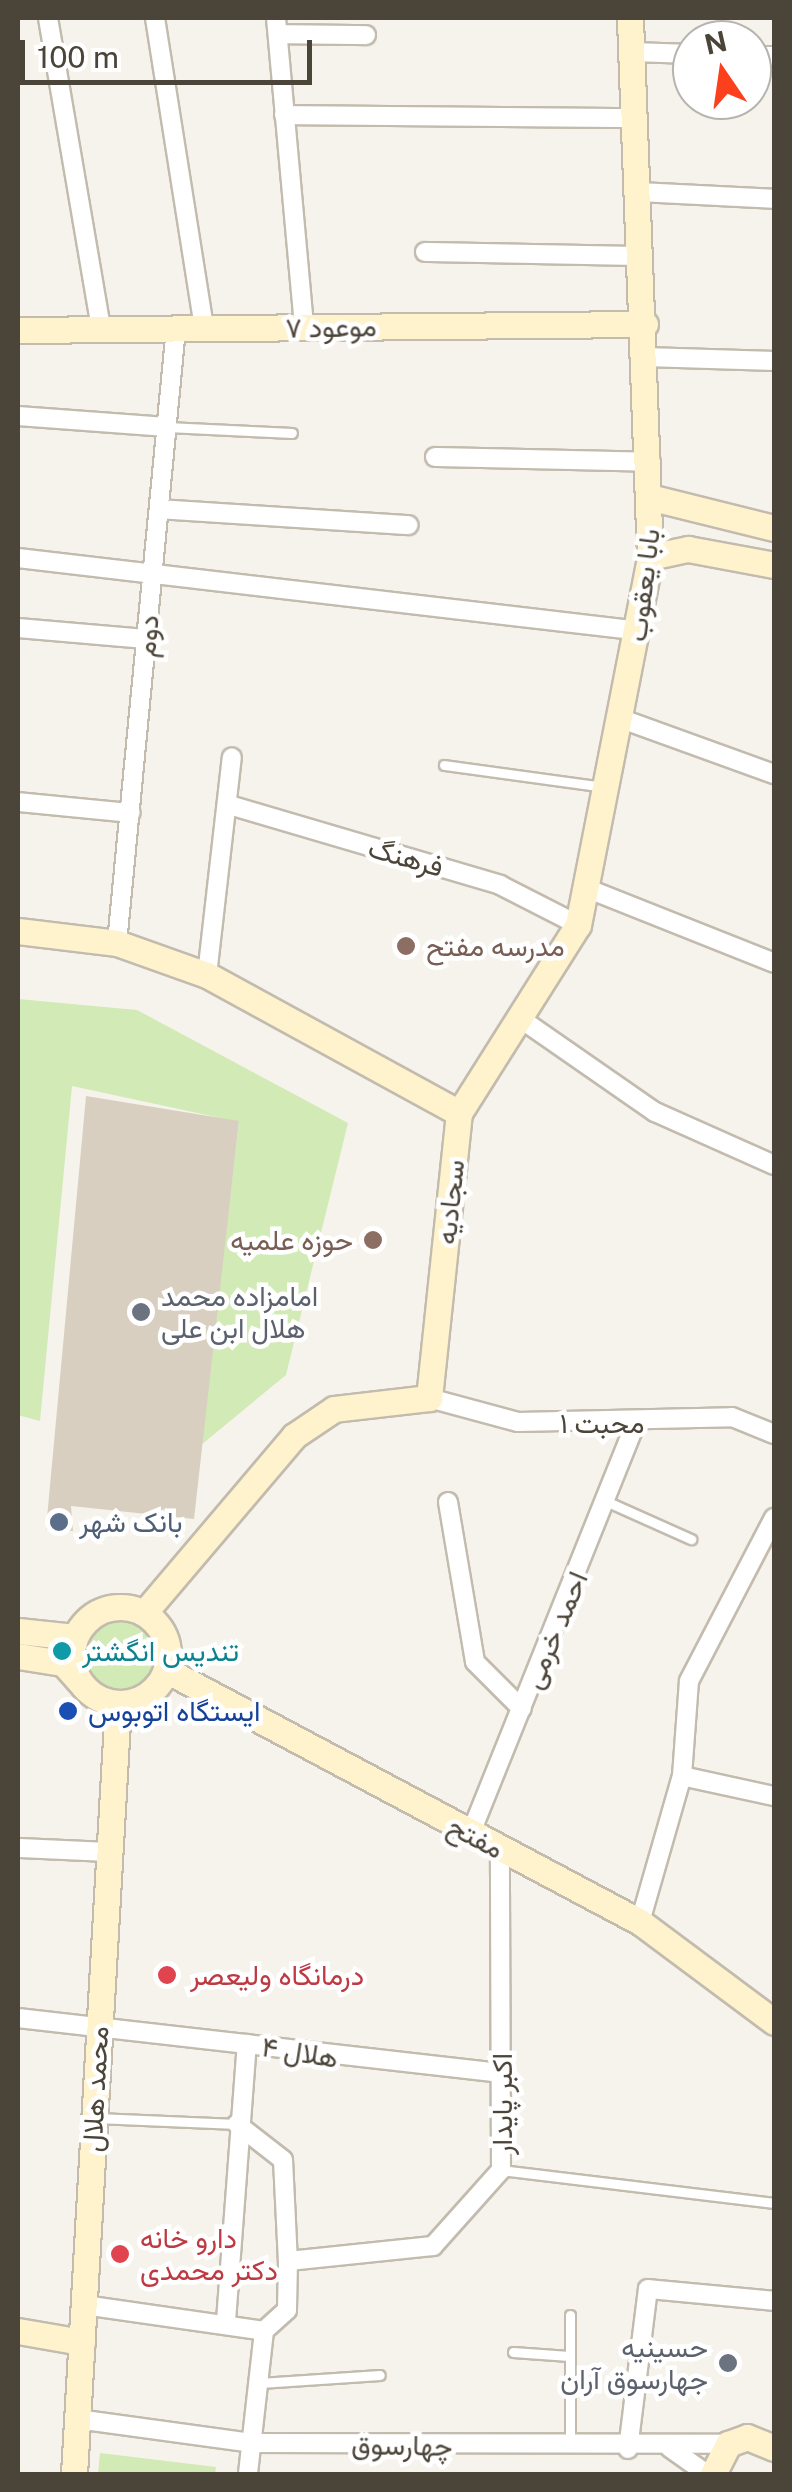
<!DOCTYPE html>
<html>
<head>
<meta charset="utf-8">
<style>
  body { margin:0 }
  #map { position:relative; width:792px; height:2492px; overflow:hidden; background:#f6f3ec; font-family:"Public Sans",Vazirmatn,sans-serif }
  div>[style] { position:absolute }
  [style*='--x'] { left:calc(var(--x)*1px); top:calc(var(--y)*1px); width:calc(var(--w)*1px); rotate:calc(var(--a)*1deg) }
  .green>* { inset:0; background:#d2eab5 }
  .round { border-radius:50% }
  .building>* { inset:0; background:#d8cfc1 }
  .roads { filter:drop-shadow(2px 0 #c2bbae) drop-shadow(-2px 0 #c2bbae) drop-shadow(0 2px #c2bbae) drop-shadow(0 -2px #c2bbae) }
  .lane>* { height:9px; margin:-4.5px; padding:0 4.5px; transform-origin:4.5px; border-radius:4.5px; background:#fff }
  .street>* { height:18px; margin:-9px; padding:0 9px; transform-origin:9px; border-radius:9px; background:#fff }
  .secondary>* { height:25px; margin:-12.5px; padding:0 12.5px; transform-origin:12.5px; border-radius:12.5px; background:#fff3cd }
  .secondary>.ring { margin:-12.5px; padding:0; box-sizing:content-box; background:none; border:25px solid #fff3cd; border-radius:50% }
  .dots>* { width:28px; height:28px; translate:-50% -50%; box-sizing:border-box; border:5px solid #fff; border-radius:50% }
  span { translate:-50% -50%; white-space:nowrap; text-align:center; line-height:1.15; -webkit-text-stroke:9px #fff; paint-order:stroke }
  .street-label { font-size:28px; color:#4b4439 }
  .education-label { font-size:28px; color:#785e54 }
  .left { translate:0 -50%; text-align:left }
  .right { translate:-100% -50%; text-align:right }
  .worship-label { font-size:28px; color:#5b616d }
  .service-label { font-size:28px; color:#4e5e75 }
  .culture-label { font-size:28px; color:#0d838f }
  .transit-label { font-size:28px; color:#164399 }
  .health-label { font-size:28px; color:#be3a42 }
  .frame { position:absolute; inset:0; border:20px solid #4b4439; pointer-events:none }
  .north { position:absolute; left:672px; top:20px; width:100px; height:100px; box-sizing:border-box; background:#fff; border:2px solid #b7b4b0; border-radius:50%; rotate:347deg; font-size:28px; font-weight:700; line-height:40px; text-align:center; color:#4b4439 }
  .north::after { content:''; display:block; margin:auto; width:35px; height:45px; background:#fc3f1d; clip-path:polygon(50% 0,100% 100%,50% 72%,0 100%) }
  .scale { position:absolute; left:20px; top:40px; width:292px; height:45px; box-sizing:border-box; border:5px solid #4b4439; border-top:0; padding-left:12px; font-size:30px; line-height:35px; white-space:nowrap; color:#4b4439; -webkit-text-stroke:8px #fff; paint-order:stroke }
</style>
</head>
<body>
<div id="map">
  <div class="green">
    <i style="clip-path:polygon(18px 999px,137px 1010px,348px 1123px,286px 1375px,201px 1445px,239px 1122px,72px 1086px,40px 1421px,18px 1415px)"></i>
    <i class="round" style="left:80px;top:1613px;width:82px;height:82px"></i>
    <i style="clip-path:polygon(100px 2453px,216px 2467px,215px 2474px,98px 2474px)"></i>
  </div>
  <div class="building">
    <i style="clip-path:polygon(86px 1096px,239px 1121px,194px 1519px,71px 1506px,73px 1531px,46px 1529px)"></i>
  </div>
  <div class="roads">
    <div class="lane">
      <i style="--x:167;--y:427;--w:125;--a:2.7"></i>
      <i style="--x:444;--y:765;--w:162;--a:7.8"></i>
      <i style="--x:610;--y:1503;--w:89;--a:24"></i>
      <i style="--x:96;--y:2118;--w:141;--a:2.4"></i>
      <i style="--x:501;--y:2170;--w:275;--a:6.9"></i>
      <i style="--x:513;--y:2352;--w:56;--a:4.1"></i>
      <i style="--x:260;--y:2383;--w:120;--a:-3.8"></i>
      <i style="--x:570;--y:2442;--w:127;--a:-90"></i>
    </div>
    <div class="street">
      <i style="--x:48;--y:18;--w:315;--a:80.3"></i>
      <i style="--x:155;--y:18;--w:314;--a:81"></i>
      <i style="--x:276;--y:18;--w:310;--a:84.8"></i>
      <i style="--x:278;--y:34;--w:88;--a:0.7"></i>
      <i style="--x:632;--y:52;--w:60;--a:1.9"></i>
      <i style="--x:752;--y:56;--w:22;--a:0"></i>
      <i style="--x:284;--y:115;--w:351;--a:0.5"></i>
      <i style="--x:638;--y:192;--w:136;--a:2.9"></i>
      <i style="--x:425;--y:252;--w:216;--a:1.1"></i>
      <i style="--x:646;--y:357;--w:128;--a:1.8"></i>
      <i style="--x:18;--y:416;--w:149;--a:4.2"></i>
      <i style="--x:435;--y:457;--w:216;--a:1.3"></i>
      <i style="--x:159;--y:509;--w:250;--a:3.7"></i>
      <i style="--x:18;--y:558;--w:626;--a:6.69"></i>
      <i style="--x:18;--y:628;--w:128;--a:4.9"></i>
      <i style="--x:622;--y:719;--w:162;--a:19.9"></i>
      <i style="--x:18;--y:802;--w:113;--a:5.6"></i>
      <i style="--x:229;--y:805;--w:283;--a:16.4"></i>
      <i style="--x:500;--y:885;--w:88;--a:27.1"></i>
      <i style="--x:586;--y:888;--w:202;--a:21.7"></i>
      <i style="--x:117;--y:943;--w:618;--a:-84.52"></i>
      <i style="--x:207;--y:975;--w:219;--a:-83.5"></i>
      <i style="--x:521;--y:1019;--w:163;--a:34.8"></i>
      <i style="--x:655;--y:1112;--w:130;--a:24"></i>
      <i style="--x:429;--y:1398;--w:92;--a:15.1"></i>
      <i style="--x:518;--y:1422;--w:214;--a:-1.3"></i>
      <i style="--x:732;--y:1417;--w:45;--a:22"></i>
      <i style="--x:448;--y:1502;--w:162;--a:80.4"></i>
      <i style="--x:475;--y:1662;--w:66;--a:45"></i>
      <i style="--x:682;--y:1776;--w:94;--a:12.3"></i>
      <i style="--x:470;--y:1835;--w:442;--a:-68.1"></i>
      <i style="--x:18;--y:1848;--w:92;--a:2.5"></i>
      <i style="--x:640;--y:1922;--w:152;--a:-74"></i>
      <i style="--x:682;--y:1776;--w:95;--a:-85.8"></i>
      <i style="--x:689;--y:1681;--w:184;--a:-62.5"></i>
      <i style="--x:18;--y:2018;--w:487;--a:6.5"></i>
      <i style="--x:237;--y:2124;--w:58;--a:38"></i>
      <i style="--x:283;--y:2160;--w:101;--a:87.2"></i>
      <i style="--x:288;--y:2261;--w:49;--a:91.2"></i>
      <i style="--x:287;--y:2310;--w:31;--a:138"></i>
      <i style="--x:264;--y:2331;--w:144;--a:96.4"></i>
      <i style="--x:288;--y:2261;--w:146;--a:-5.9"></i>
      <i style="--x:433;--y:2246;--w:102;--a:-48.2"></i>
      <i style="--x:501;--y:2170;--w:320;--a:-90.2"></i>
      <i style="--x:84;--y:2305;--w:182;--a:8.2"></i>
      <i style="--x:226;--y:2321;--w:278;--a:-85.7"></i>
      <i style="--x:77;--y:2419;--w:178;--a:7.8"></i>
      <i style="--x:253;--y:2443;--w:475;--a:0.1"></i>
      <i style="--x:670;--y:2448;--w:45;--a:35.1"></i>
      <i style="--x:628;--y:2449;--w:161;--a:-82.9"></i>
      <i style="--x:648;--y:2289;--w:127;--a:5.4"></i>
    </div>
    <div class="secondary">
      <i style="--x:18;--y:330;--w:627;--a:-0.55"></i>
      <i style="--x:653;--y:498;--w:125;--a:13.9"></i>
      <i style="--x:650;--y:557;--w:39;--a:-12"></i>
      <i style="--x:688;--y:549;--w:87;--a:10.5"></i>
      <i style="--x:18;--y:931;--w:100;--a:6.9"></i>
      <i style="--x:117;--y:943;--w:96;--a:19.6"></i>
      <i style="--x:207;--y:975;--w:287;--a:28.7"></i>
      <i class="ring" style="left:72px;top:1607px;width:71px;height:71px"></i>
      <i style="--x:144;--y:1613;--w:232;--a:-49.7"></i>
      <i style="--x:294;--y:1436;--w:48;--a:-34"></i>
      <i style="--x:334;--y:1409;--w:96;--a:-6.6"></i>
      <i style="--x:429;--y:1398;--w:287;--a:-84"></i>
      <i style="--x:459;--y:1113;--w:222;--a:-57.7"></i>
      <i style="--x:578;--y:925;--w:375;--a:-78.9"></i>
      <i style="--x:650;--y:557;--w:539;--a:-92.13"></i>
      <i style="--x:18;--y:1631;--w:57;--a:6"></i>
      <i style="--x:18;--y:1656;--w:46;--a:8.8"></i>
      <i style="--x:63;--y:1663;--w:24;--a:48"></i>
      <i style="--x:166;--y:1670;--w:537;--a:28"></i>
      <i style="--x:640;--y:1922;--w:167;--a:36.7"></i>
      <i style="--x:18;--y:2331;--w:65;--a:9.8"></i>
      <i style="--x:74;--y:2474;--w:772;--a:-86.73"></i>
      <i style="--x:713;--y:2474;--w:34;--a:-63"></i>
      <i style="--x:728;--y:2444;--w:20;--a:-20"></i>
      <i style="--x:747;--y:2437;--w:29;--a:22"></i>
    </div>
  </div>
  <div class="dots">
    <i style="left:406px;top:946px;background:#8d6e63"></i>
    <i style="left:373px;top:1240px;background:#8d6e63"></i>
    <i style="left:141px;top:1312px;background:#6b7280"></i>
    <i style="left:59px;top:1522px;background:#5c6f8a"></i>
    <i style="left:62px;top:1651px;background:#0f9aa8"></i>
    <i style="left:68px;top:1711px;background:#1a4fb4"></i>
    <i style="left:167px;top:1975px;background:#e0444e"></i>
    <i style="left:120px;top:2254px;background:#e0444e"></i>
    <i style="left:728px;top:2363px;background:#6b7280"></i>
  </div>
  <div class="street-label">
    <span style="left:331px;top:327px;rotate:-1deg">موعود ۷</span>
    <span style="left:643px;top:585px;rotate:-83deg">بابا یعقوب</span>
    <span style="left:147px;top:636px;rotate:-85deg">دوم</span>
    <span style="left:406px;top:857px;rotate:16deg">فرهنگ</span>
    <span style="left:450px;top:1202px;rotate:-84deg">سجادیه</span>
    <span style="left:602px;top:1423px">محبت ۱</span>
    <span style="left:555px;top:1630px;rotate:-67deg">احمد خرمی</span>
    <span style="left:476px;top:1837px;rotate:28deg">مفتح</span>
    <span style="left:300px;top:2052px;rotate:9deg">هلال ۴</span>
    <span style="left:95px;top:2089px;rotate:-87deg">محمد هلال</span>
    <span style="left:502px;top:2104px;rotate:-90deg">اکبر پایدار</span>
    <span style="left:402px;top:2445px;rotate:1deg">چهارسوق</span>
  </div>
  <div class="education-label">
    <span class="left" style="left:426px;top:946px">مدرسه مفتح</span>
    <span class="right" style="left:353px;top:1240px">حوزه علمیه</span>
  </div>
  <div class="worship-label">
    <span class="left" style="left:161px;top:1312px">امامزاده محمد<br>هلال ابن علی</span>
    <span class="right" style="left:708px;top:2363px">حسینیه<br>جهارسوق آران</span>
  </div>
  <div class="service-label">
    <span class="left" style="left:79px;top:1522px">بانک شهر</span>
  </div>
  <div class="culture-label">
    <span class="left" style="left:82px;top:1651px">تندیس انگشتر</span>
  </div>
  <div class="transit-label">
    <span class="left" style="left:88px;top:1711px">ایستگاه اتوبوس</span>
  </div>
  <div class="health-label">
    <span class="left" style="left:190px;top:1975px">درمانگاه ولیعصر</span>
    <span class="left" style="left:140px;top:2254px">دارو خانه<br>دکتر محمدی</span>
  </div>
  <div class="frame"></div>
  <div class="north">N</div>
  <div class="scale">100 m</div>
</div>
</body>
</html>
